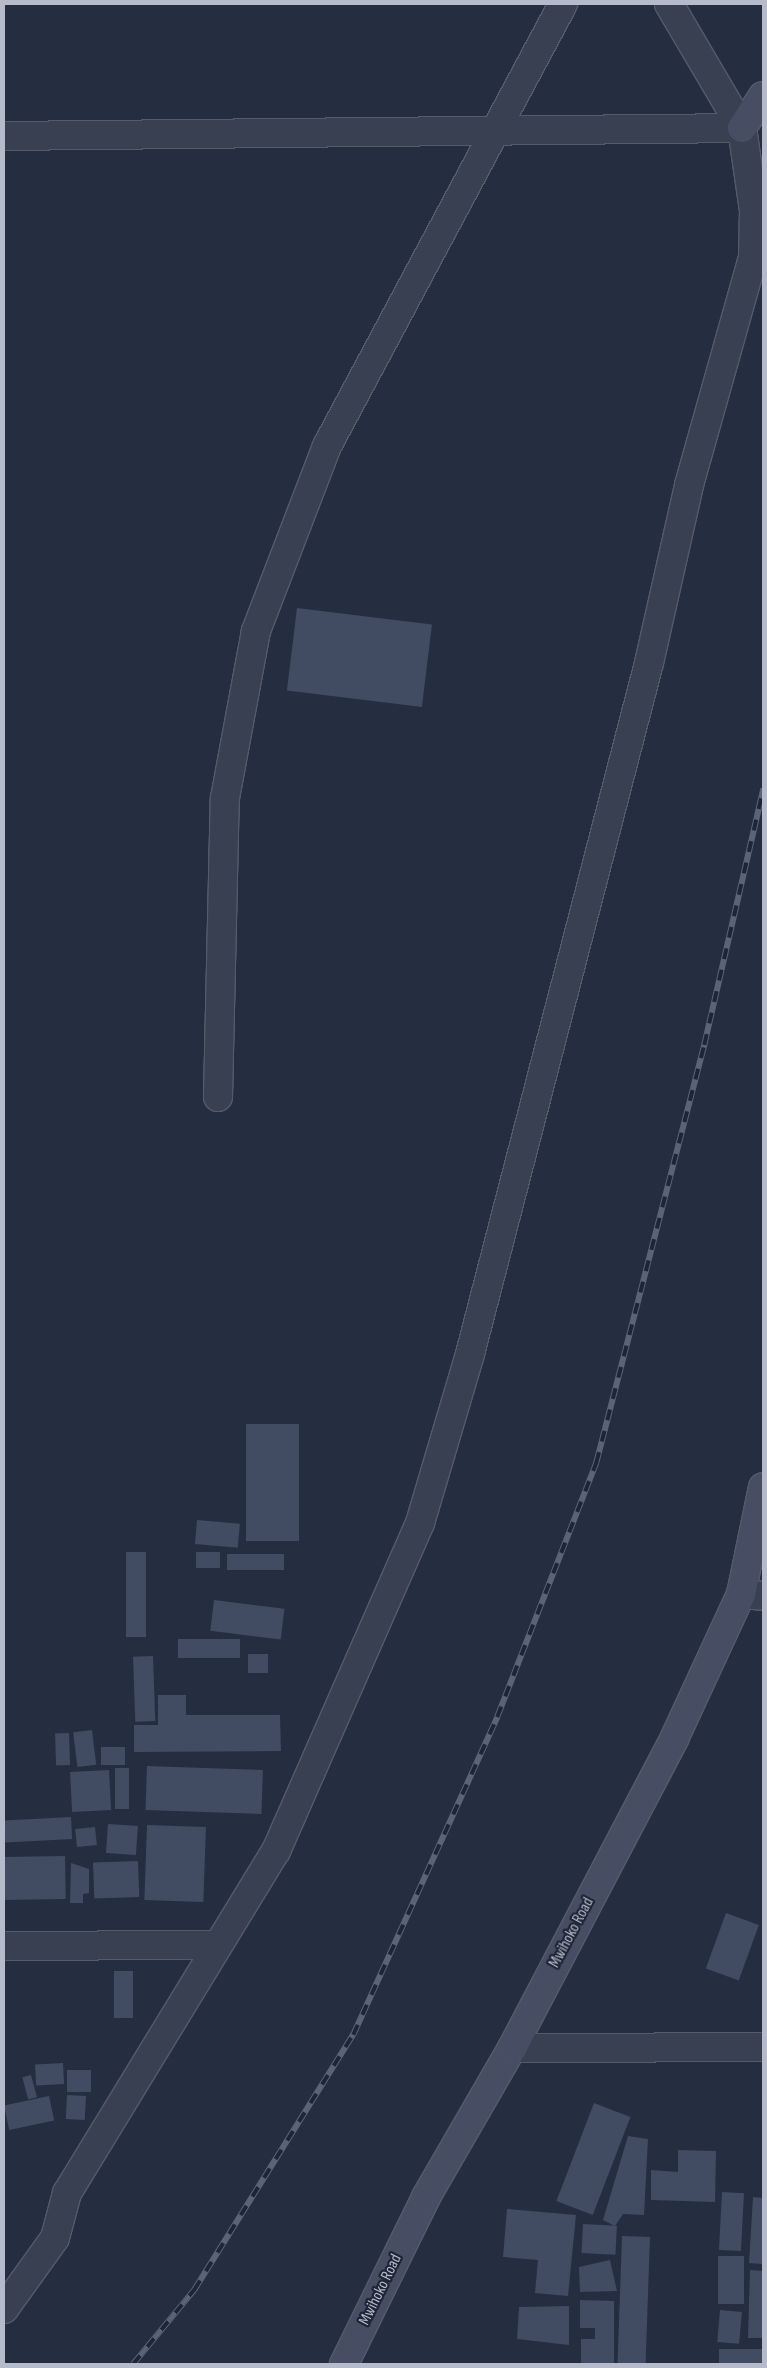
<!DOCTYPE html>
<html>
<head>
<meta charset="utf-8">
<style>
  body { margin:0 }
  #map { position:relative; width:767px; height:2368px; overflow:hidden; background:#252d41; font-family:"Sofia Sans Condensed",sans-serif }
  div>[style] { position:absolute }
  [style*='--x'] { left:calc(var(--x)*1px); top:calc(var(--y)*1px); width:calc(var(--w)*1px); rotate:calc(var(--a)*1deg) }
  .building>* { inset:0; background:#414b61; transform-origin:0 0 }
  .roads { filter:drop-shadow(1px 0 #545b6b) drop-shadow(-1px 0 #545b6b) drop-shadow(0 1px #545b6b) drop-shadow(0 -1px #545b6b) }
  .street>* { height:28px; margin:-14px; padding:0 14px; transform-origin:14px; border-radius:14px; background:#394051 }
  .secondary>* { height:28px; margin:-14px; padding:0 14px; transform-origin:14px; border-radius:14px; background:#474e64 }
  .rail>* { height:5.5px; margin-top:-2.75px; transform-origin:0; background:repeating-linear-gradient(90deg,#1e2536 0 11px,#5b6378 0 22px); box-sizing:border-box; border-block:1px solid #5b6378 }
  span { translate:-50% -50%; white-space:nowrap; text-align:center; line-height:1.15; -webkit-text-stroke:4.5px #1e2536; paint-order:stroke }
  .street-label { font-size:16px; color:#b6bbcb }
  .frame { position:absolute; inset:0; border:5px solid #b6bbcb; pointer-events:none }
</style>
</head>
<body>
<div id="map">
  <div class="building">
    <i style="left:297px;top:608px;width:136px;height:83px;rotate:7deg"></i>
    <i style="left:299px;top:1424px;width:117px;height:53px;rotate:90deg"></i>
    <i style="left:197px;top:1520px;width:43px;height:24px;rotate:5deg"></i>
    <i style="left:126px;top:1552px;width:20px;height:85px"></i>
    <i style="left:196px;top:1552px;width:24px;height:16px"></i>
    <i style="left:227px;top:1554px;width:57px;height:16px"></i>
    <i style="left:214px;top:1600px;width:71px;height:31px;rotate:7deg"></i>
    <i style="left:178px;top:1639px;width:62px;height:19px"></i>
    <i style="left:268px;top:1654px;width:19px;height:20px;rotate:90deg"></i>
    <i style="left:153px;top:1656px;width:65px;height:20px;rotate:88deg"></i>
    <i style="clip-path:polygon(158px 1695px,186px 1695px,186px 1715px,280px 1715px,281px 1751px,134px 1752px,134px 1725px,158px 1725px)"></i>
    <i style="left:92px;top:1730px;width:35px;height:19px;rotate:83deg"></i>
    <i style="left:69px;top:1733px;width:32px;height:14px;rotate:88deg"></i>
    <i style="left:101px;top:1747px;width:24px;height:18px"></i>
    <i style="left:147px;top:1766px;width:116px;height:44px;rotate:2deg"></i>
    <i style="left:115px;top:1768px;width:14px;height:41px"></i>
    <i style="left:109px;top:1770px;width:40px;height:39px;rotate:87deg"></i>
    <i style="left:71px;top:1817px;width:22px;height:67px;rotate:87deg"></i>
    <i style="left:108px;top:1824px;width:30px;height:29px;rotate:4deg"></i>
    <i style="left:147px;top:1825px;width:59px;height:75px;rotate:2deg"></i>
    <i style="left:95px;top:1827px;width:18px;height:20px;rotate:84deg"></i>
    <i style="left:65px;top:1856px;width:43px;height:61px;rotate:89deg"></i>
    <i style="left:138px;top:1861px;width:36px;height:45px;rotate:88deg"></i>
    <i style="clip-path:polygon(71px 1863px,89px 1869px,89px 1893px,83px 1894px,83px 1903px,70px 1903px)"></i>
    <i style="left:726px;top:1913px;width:35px;height:59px;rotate:20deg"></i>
    <i style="left:114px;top:1971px;width:19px;height:47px"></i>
    <i style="left:63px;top:2063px;width:21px;height:28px;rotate:87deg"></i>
    <i style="left:67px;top:2070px;width:24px;height:22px"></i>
    <i style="left:31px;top:2075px;width:23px;height:9px;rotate:75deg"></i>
    <i style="left:67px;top:2095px;width:19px;height:24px;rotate:3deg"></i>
    <i style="left:49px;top:2096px;width:25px;height:46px;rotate:78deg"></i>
    <i style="left:594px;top:2103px;width:39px;height:105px;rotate:21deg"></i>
    <i style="clip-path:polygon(628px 2136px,648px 2139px,644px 2215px,623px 2214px,615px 2226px,603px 2220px)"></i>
    <i style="clip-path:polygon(678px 2150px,716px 2151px,715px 2202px,651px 2200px,651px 2170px,678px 2172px)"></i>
    <i style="left:722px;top:2192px;width:22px;height:58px;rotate:3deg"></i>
    <i style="clip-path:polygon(753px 2197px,763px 2198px,763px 2264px,749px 2263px)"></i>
    <i style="clip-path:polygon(507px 2209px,576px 2215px,568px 2296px,535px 2293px,538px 2260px,503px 2257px)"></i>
    <i style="left:583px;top:2224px;width:34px;height:29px;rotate:3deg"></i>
    <i style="left:622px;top:2236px;width:28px;height:128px;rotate:2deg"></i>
    <i style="left:718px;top:2256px;width:26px;height:48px"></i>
    <i style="clip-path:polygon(610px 2260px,617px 2291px,580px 2292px,579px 2267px)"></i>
    <i style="clip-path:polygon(750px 2270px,763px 2271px,763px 2338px,748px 2338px)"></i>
    <i style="clip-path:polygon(580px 2300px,614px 2301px,614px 2364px,581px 2364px,581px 2339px,595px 2339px,595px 2328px,580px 2328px)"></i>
    <i style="clip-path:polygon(569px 2306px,569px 2345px,517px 2339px,519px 2307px)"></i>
    <i style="left:720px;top:2310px;width:22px;height:32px;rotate:5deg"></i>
    <i style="left:763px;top:2349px;width:15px;height:44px;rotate:90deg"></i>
  </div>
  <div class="roads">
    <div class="street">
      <i style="--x:4;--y:136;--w:738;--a:-0.62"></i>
      <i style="--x:218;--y:1097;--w:299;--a:-88.7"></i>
      <i style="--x:225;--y:798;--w:170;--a:-79.5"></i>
      <i style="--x:256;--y:631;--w:198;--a:-69"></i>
      <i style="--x:327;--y:446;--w:501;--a:-61.9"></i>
      <i style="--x:741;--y:1594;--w:22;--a:5"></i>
      <i style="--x:4;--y:1946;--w:214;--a:-0.3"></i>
      <i style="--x:512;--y:2048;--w:251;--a:-0.2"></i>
      <i style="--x:4;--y:2309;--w:87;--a:-54.3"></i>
      <i style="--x:55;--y:2238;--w:47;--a:-75.1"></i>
      <i style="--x:67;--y:2193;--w:401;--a:-58.6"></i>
      <i style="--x:276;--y:1851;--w:358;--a:-66.3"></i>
      <i style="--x:420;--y:1523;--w:176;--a:-73.5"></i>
      <i style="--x:470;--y:1354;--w:714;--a:-75.48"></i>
      <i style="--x:649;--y:663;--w:182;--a:-77.3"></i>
      <i style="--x:689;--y:485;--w:236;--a:-74.3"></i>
      <i style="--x:753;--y:258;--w:47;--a:-88.8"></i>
      <i style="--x:754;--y:211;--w:84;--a:-98.2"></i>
      <i style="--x:742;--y:128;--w:144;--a:-120.5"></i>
    </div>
    <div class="secondary">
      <i style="--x:742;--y:128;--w:38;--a:-57"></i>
      <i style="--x:344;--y:2364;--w:186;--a:-63.8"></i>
      <i style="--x:426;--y:2197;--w:172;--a:-60"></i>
      <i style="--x:512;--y:2048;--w:349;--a:-62.3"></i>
      <i style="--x:674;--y:1739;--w:160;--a:-65.2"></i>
      <i style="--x:741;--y:1594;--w:109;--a:-78.4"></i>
    </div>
  </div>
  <div class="rail">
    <i style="--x:133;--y:2364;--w:96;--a:-50.5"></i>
    <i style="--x:194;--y:2290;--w:301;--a:-58.1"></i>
    <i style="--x:353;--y:2035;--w:349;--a:-65.6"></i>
    <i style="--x:497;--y:1717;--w:273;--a:-68.7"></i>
    <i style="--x:596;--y:1463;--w:432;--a:-75.5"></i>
    <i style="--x:704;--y:1045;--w:263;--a:-77"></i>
  </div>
  <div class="street-label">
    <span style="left:572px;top:1933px;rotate:-62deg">Mwihoko Road</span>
    <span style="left:381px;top:2290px;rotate:-64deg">Mwihoko Road</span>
  </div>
  <div class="frame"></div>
</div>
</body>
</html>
